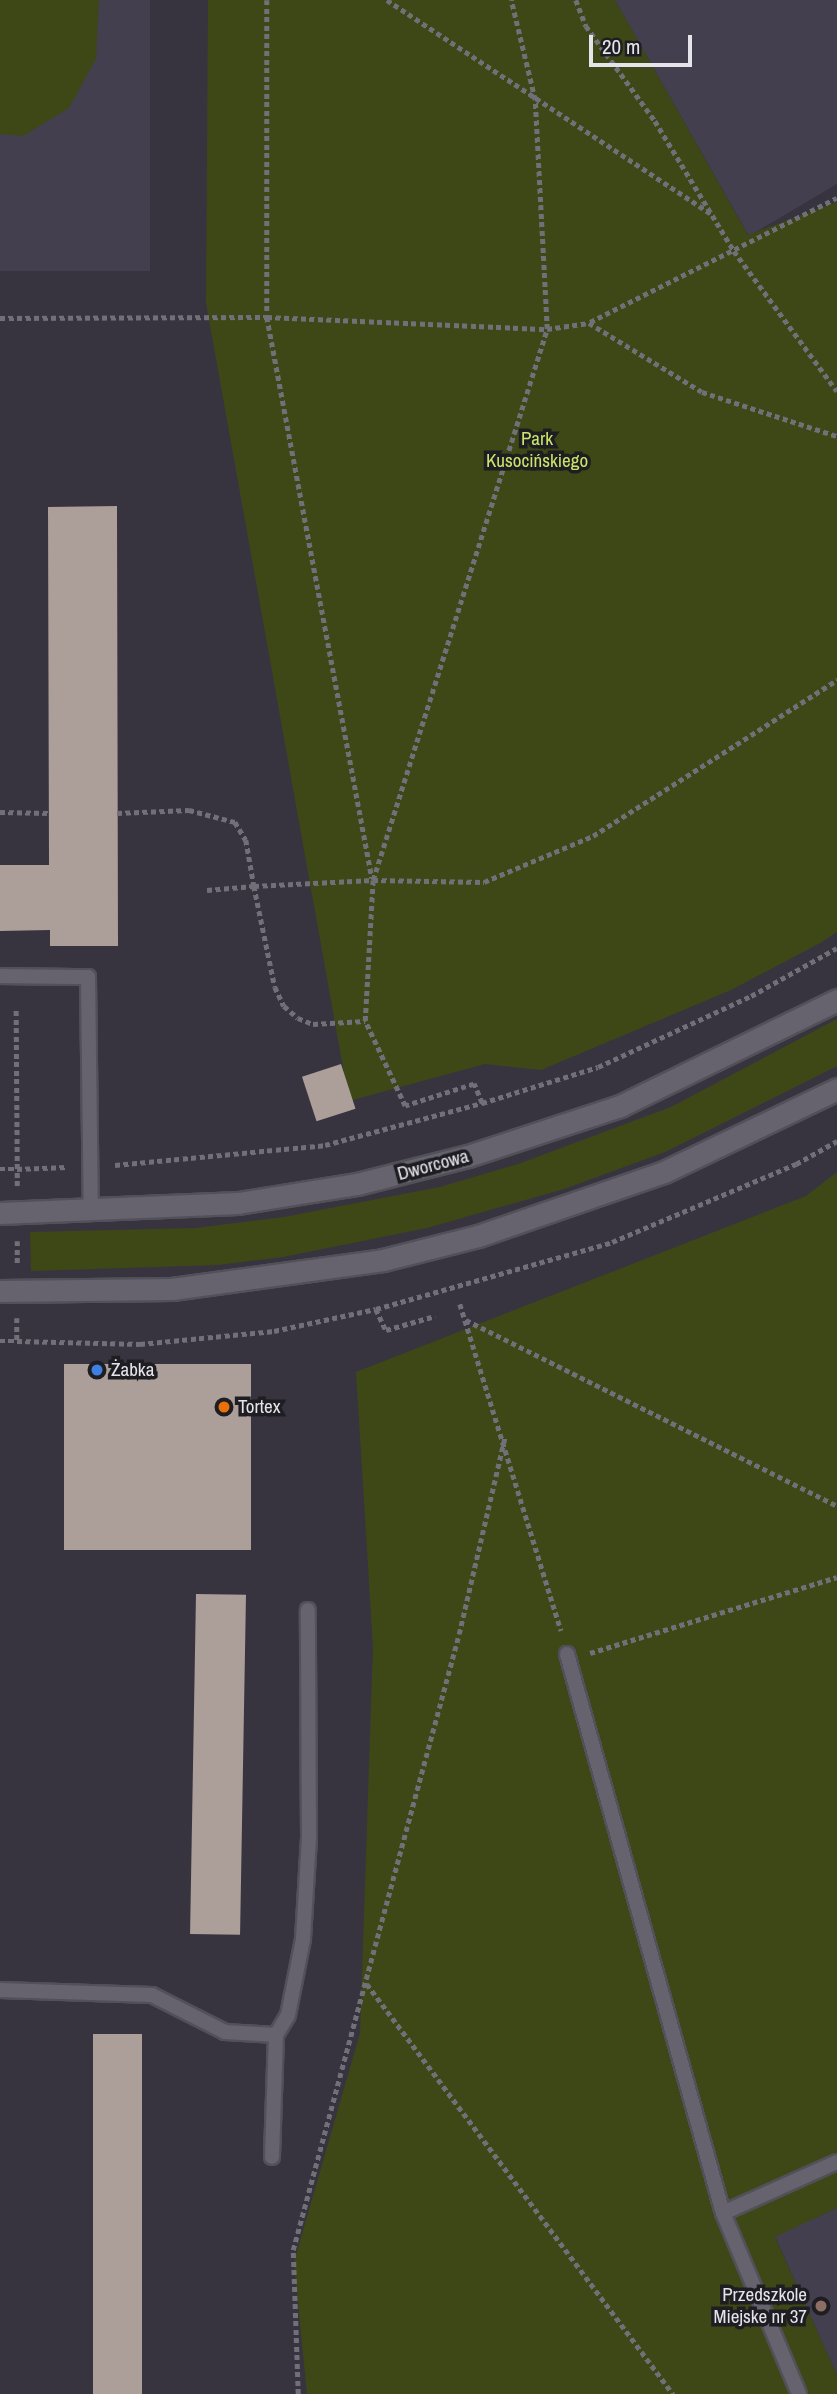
<!DOCTYPE html>
<html>
<head>
<meta charset="utf-8">
<style>
  body { margin:0 }
  #map { position:relative; width:837px; height:2394px; overflow:hidden; background:#37343f; font-family:"Archivo Narrow",sans-serif }
  div>[style] { position:absolute }
  [style*='--x'] { left:calc(var(--x)*1px); top:calc(var(--y)*1px); width:calc(var(--w)*1px); rotate:calc(var(--a)*1deg) }
  .built>* { inset:0; background:#433f4f; transform-origin:0 0 }
  .green>* { inset:0; background:#3e4817 }
  .building>* { inset:0; background:#ac9e99; transform-origin:0 0 }
  .path>* { height:4.5px; margin-top:-2.25px; transform-origin:0; background:repeating-linear-gradient(90deg,#716f78 0 5px,transparent 0 8.5px) }
  .roads { filter:drop-shadow(2px 0 #525058) drop-shadow(-2px 0 #525058) drop-shadow(0 2px #525058) drop-shadow(0 -2px #525058) }
  .service>* { height:14px; margin:-7px; padding:0 7px; transform-origin:7px; border-radius:7px; background:#66636f }
  .tertiary>* { height:21px; margin:-10.5px; padding:0 10.5px; transform-origin:10.5px; border-radius:10.5px; background:#66636f }
  .dots>* { width:19px; height:19px; translate:-50% -50%; box-sizing:border-box; border:4px solid #1e1d22; border-radius:50% }
  span { translate:-50% -50%; white-space:nowrap; text-align:center; line-height:1.15; -webkit-text-stroke:7px #1e1d22; paint-order:stroke }
  .park-label { font-size:19px; color:#cbe56a }
  .street-label { font-size:19px; color:#e5e4eb }
  .poi-label { font-size:19px; color:#e5e4eb }
  .left { translate:0 -50%; text-align:left }
  .right { translate:-100% -50%; text-align:right }
  .scale { position:absolute; left:589px; top:35px; width:103px; height:32px; box-sizing:border-box; border:4px solid #e5e4eb; border-top:0; padding-left:9px; font-size:21px; line-height:24px; white-space:nowrap; color:#e5e4eb; -webkit-text-stroke:5px #1e1d22; paint-order:stroke }
</style>
</head>
<body>
<div id="map">
  <div class="built">
    <i style="left:0;top:0;width:150px;height:271px"></i>
    <i style="clip-path:polygon(615px 0,837px 0,837px 184px,749px 236px)"></i>
    <i style="clip-path:polygon(837px 2208px,837px 2375px,775px 2236px)"></i>
  </div>
  <div class="green">
    <i style="clip-path:polygon(0 0,99px 0,96px 59px,69px 108px,23px 136px,0 134px)"></i>
    <i style="clip-path:polygon(208px 0,615px 0,748px 235px,837px 202px,837px 932px,822px 942px,731px 990px,541px 1070px,485px 1064px,349px 1101px,206px 303px)"></i>
    <i style="clip-path:polygon(837px 1019px,837px 1066px,665px 1152px,564px 1189px,427px 1228px,283px 1257px,218px 1265px,31px 1271px,30px 1232px,195px 1228px,284px 1217px,440px 1187px,518px 1164px,671px 1107px)"></i>
    <i style="clip-path:polygon(837px 1172px,837px 2208px,775px 2237px,837px 2375px,837px 2394px,307px 2394px,294px 2262px,360px 2033px,373px 1647px,356px 1372px,806px 1196px)"></i>
  </div>
  <div class="building">
    <i style="clip-path:polygon(117px 506px,118px 946px,50px 946px,50px 930px,0 931px,0 865px,49px 865px,48px 507px)"></i>
    <i style="left:341px;top:1064px;width:47px;height:41px;rotate:72deg"></i>
    <i style="left:64px;top:1364px;width:187px;height:186px"></i>
    <i style="left:196px;top:1594px;width:50px;height:340px;rotate:1deg"></i>
    <i style="left:93px;top:2034px;width:49px;height:360px"></i>
  </div>
  <div class="path">
    <i style="--x:267;--y:0;--w:317;--a:90"></i>
    <i style="--x:267;--y:317;--w:571;--a:79.4"></i>
    <i style="--x:387;--y:0;--w:389;--a:33.4"></i>
    <i style="--x:576;--y:0;--w:28;--a:69"></i>
    <i style="--x:586;--y:26;--w:117;--a:54"></i>
    <i style="--x:655;--y:121;--w:152;--a:58.7"></i>
    <i style="--x:734;--y:251;--w:174;--a:53.7"></i>
    <i style="--x:0;--y:318;--w:267;--a:-0.2"></i>
    <i style="--x:267;--y:317;--w:280;--a:2.5"></i>
    <i style="--x:547;--y:329;--w:42;--a:-8.1"></i>
    <i style="--x:589;--y:323;--w:132;--a:31.4"></i>
    <i style="--x:702;--y:392;--w:142;--a:18.1"></i>
    <i style="--x:590;--y:322;--w:276;--a:-26.7"></i>
    <i style="--x:0;--y:812;--w:49;--a:1.2"></i>
    <i style="--x:117;--y:813;--w:72;--a:-2.4"></i>
    <i style="--x:189;--y:810;--w:48;--a:14.6"></i>
    <i style="--x:235;--y:822;--w:21;--a:59"></i>
    <i style="--x:246;--y:840;--w:47;--a:80.1"></i>
    <i style="--x:254;--y:886;--w:119;--a:-2.9"></i>
    <i style="--x:373;--y:880;--w:111;--a:1"></i>
    <i style="--x:484;--y:882;--w:118;--a:-22.9"></i>
    <i style="--x:593;--y:836;--w:290;--a:-32.6"></i>
    <i style="--x:207;--y:890;--w:47;--a:-4.9"></i>
    <i style="--x:254;--y:886;--w:103;--a:78.3"></i>
    <i style="--x:275;--y:987;--w:21;--a:65"></i>
    <i style="--x:284;--y:1006;--w:18;--a:41"></i>
    <i style="--x:298;--y:1018;--w:16;--a:22"></i>
    <i style="--x:313;--y:1024;--w:52;--a:-3.3"></i>
    <i style="--x:482;--y:1103;--w:121;--a:-17.2"></i>
    <i style="--x:598;--y:1067;--w:169;--a:-24.9"></i>
    <i style="--x:751;--y:996;--w:98;--a:-29.2"></i>
    <i style="--x:115;--y:1165;--w:211;--a:-5.4"></i>
    <i style="--x:325;--y:1145;--w:163;--a:-15"></i>
    <i style="--x:482;--y:1103;--w:21;--a:-113"></i>
    <i style="--x:474;--y:1084;--w:72;--a:162.3"></i>
    <i style="--x:405;--y:1106;--w:94;--a:-115.2"></i>
    <i style="--x:365;--y:1021;--w:141;--a:-86.8"></i>
    <i style="--x:373;--y:880;--w:578;--a:-72.47"></i>
    <i style="--x:547;--y:329;--w:229;--a:-93"></i>
    <i style="--x:535;--y:100;--w:103;--a:-103.5"></i>
    <i style="--x:0;--y:1169;--w:17;--a:0"></i>
    <i style="--x:17;--y:1169;--w:161;--a:-90.4"></i>
    <i style="--x:17;--y:1186;--w:17;--a:-90"></i>
    <i style="--x:17;--y:1169;--w:50;--a:-2.3"></i>
    <i style="--x:17;--y:1263;--w:22;--a:-90"></i>
    <i style="--x:460;--y:1304;--w:342;--a:72.8"></i>
    <i style="--x:376;--y:1309;--w:245;--a:-15.8"></i>
    <i style="--x:612;--y:1242;--w:200;--a:-23"></i>
    <i style="--x:796;--y:1164;--w:47;--a:-29.3"></i>
    <i style="--x:17;--y:1318;--w:23;--a:90"></i>
    <i style="--x:17;--y:1341;--w:123;--a:1.4"></i>
    <i style="--x:140;--y:1344;--w:135;--a:-5.5"></i>
    <i style="--x:274;--y:1331;--w:104;--a:-12.2"></i>
    <i style="--x:376;--y:1309;--w:23;--a:65"></i>
    <i style="--x:386;--y:1330;--w:51;--a:-15.9"></i>
    <i style="--x:466;--y:1320;--w:415;--a:26.6"></i>
    <i style="--x:0;--y:1341;--w:17;--a:0"></i>
    <i style="--x:590;--y:1653;--w:258;--a:-17.1"></i>
    <i style="--x:367;--y:1984;--w:512;--a:53.26"></i>
    <i style="--x:298;--y:2394;--w:144;--a:-92"></i>
    <i style="--x:293;--y:2250;--w:638;--a:-74.92"></i>
    <i style="--x:459;--y:1634;--w:203;--a:-76.9"></i>
  </div>
  <div class="roads">
    <div class="service">
      <i style="--x:0;--y:976;--w:88;--a:0.7"></i>
      <i style="--x:88;--y:977;--w:234;--a:89.3"></i>
      <i style="--x:567;--y:1654;--w:580;--a:74.41"></i>
      <i style="--x:723;--y:2213;--w:125;--a:-24.1"></i>
      <i style="--x:0;--y:1990;--w:152;--a:1.9"></i>
      <i style="--x:152;--y:1995;--w:82;--a:26.9"></i>
      <i style="--x:225;--y:2032;--w:51;--a:3.4"></i>
      <i style="--x:276;--y:2035;--w:122;--a:91.9"></i>
      <i style="--x:276;--y:2035;--w:23;--a:-59"></i>
      <i style="--x:288;--y:2015;--w:77;--a:-78.8"></i>
      <i style="--x:303;--y:1939;--w:102;--a:-86.6"></i>
      <i style="--x:309;--y:1837;--w:227;--a:-90.3"></i>
      <i style="--x:723;--y:2213;--w:196;--a:67.2"></i>
    </div>
    <div class="tertiary">
      <i style="--x:0;--y:1213;--w:238;--a:-2.4"></i>
      <i style="--x:238;--y:1203;--w:121;--a:-9.1"></i>
      <i style="--x:357;--y:1184;--w:114;--a:-14.2"></i>
      <i style="--x:468;--y:1156;--w:160;--a:-18.2"></i>
      <i style="--x:620;--y:1106;--w:242;--a:-26"></i>
      <i style="--x:0;--y:1291;--w:172;--a:-0.7"></i>
      <i style="--x:172;--y:1289;--w:213;--a:-7.8"></i>
      <i style="--x:383;--y:1260;--w:98;--a:-14.2"></i>
      <i style="--x:478;--y:1236;--w:197;--a:-19"></i>
      <i style="--x:664;--y:1172;--w:192;--a:-25.6"></i>
    </div>
  </div>
  <div class="dots">
    <i style="left:97px;top:1370px;background:#3f7fe0"></i>
    <i style="left:224px;top:1407px;background:#e8710a"></i>
    <i style="left:821px;top:2306px;background:#8d6e63"></i>
  </div>
  <div class="park-label">
    <span style="left:537px;top:450px">Park<br>Kusocińskiego</span>
  </div>
  <div class="street-label">
    <span style="left:433px;top:1165px;rotate:-15deg">Dworcowa</span>
  </div>
  <div class="poi-label">
    <span class="left" style="left:111px;top:1370px">Żabka</span>
    <span class="left" style="left:238px;top:1407px">Tortex</span>
    <span class="right" style="left:807px;top:2306px">Przedszkole<br>Miejske nr 37</span>
  </div>
  <div class="scale">20 m</div>
</div>
</body>
</html>
